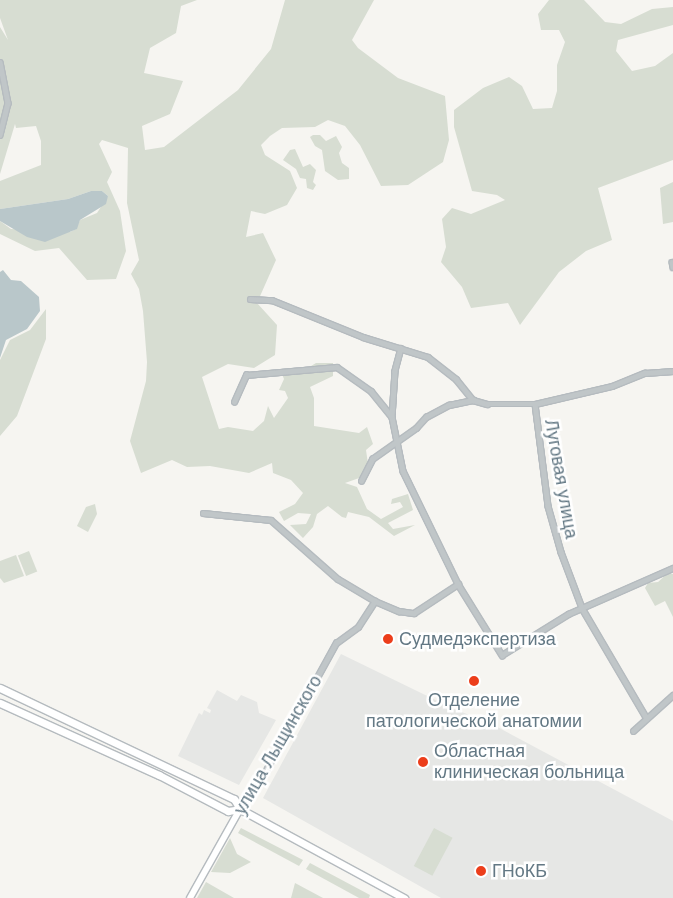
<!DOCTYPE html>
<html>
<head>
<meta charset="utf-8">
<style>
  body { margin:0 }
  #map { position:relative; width:673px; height:898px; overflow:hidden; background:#f6f5f1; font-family:Helvetica,sans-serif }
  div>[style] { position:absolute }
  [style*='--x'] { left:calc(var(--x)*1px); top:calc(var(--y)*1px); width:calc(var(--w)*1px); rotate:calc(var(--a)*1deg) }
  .built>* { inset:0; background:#e6e7e5 }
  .green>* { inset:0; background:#d7ddd2; transform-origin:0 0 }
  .water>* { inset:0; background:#b9c7ca }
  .roads { filter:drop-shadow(1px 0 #b5bbbf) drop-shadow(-1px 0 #b5bbbf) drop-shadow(0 1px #b5bbbf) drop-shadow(0 -1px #b5bbbf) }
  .street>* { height:4.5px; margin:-2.25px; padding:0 2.25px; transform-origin:2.25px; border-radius:2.25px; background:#c0c6c8 }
  .secondary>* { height:6px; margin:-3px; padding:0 3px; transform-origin:3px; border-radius:3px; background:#fff }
  .primary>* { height:7px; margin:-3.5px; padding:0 3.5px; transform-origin:3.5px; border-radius:3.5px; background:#fff }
  .dots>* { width:14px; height:14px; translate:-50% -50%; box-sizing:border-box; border:2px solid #fff; border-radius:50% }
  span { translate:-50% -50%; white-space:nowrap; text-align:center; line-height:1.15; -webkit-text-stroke:5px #fff; paint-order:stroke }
  .street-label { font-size:18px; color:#637884 }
  .poi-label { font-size:18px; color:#637884 }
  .left { translate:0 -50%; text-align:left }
</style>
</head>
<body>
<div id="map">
  <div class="built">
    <i style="clip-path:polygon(341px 654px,454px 709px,490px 723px,673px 821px,673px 898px,441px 898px,263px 798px)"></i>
    <i style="clip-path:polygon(217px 690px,237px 701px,241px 695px,257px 702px,259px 713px,276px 720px,239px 785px,178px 756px,199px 713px,202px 715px,204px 710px,210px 713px,211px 710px,207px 708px)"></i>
  </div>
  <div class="green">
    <i style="clip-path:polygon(0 0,197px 0,181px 6px,176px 33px,150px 48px,144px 73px,183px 81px,170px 114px,142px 126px,145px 150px,164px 147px,238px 90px,271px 49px,285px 0,374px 0,352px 40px,358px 48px,398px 78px,445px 96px,449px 140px,443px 162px,408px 185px,381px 186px,360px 145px,345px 126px,328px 120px,315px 127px,282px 128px,270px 136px,261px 145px,265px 155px,290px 171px,297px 188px,287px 205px,265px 214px,251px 211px,246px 237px,263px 233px,276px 260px,257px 303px,277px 325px,275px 355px,254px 368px,228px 364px,202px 377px,219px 429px,228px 427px,253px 431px,264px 421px,268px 406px,274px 418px,288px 398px,285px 391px,279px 390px,284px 379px,282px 374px,306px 369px,316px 363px,333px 363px,333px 376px,310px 387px,314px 398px,314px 426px,359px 433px,367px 427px,373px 444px,366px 450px,368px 464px,362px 477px,345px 483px,357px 487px,367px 509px,381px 519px,403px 507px,400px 502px,391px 504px,392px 499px,408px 494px,413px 510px,388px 523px,393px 529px,415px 525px,394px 536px,369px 517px,348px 512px,346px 518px,342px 517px,328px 506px,317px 514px,313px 527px,303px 538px,290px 525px,306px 524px,311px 514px,298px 513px,284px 521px,279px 512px,295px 504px,303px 493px,291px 480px,273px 473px,272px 463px,249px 473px,210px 466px,187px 467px,172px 460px,141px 473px,130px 441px,146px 381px,147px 362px,143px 311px,139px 289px,131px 274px,139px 260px,127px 203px,128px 148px,102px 140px,99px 144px,112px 172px,107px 182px,120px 211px,126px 251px,116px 279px,87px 280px,59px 248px,35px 251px,0 234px,0 221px,11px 229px,70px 232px,76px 229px,80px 220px,97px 213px,108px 196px,102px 191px,91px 191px,68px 199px,0 209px,0 181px,41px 165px,41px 141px,36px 126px,16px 128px,15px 124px,0 174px,0 27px,8px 40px,0 18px)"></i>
    <i style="clip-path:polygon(549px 0,584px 0,605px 22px,621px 24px,652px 9px,673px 7px,673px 25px,618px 40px,616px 51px,632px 71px,655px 66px,673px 53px,673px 160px,598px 188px,612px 240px,586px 251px,559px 272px,520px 325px,508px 303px,471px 308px,462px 287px,441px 262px,446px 247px,442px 219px,452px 208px,471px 214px,505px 200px,497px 195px,472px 191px,454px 127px,454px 110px,483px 88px,509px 77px,522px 86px,533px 109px,552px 108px,557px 91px,557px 65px,565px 42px,559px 30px,541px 30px,538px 14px)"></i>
    <i style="clip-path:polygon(313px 135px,320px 135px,326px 141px,336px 136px,342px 147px,339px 153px,342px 163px,349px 168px,349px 179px,338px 180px,325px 171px,322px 150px,315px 146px,310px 137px)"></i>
    <i style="clip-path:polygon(295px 149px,303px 167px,310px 164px,316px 170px,313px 182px,316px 185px,313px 190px,307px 188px,306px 179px,300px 178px,296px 169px,283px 160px,290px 150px)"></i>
    <i style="clip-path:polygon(673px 182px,673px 222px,663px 224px,660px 188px)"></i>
    <i style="clip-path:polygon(46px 309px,46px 339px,17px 416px,0 436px,0 360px,10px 340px,30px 330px)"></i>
    <i style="clip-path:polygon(95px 504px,97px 514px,88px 532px,77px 526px,86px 507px)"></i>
    <i style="left:29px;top:551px;width:22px;height:12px;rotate:68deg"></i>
    <i style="clip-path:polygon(16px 555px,24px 576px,4px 583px,0 578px,0 561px)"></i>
    <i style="clip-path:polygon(668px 573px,673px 574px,673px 617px,665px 601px,655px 606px,645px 588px,648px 583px,658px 582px)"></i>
    <i style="clip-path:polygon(241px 828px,303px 860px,299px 866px,238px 833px)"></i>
    <i style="left:434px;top:828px;width:21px;height:43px;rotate:28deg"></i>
    <i style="clip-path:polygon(230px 838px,237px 854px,251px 862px,230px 873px,211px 872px)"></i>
    <i style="clip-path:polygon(310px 863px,370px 895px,369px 898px,359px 898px,306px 869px)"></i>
    <i style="clip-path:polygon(206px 882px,234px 898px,197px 898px)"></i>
    <i style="clip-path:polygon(295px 883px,323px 898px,291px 898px)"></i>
  </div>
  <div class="water">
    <i style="clip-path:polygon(91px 191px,102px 191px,108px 196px,106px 204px,80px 220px,77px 229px,45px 242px,27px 237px,0 221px,0 209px,68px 199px)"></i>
    <i style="clip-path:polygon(3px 270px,11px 280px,21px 281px,39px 297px,40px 311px,27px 329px,6px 340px,0 358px,0 272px)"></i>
  </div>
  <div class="roads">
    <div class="street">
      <i style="--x:0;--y:62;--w:42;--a:79"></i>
      <i style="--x:8;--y:103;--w:33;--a:104"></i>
      <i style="--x:672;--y:262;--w:5;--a:79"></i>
      <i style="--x:250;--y:299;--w:22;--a:3"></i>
      <i style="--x:272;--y:300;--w:98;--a:22.1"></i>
      <i style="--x:363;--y:337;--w:68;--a:17.1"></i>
      <i style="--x:428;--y:357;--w:36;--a:38"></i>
      <i style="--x:456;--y:379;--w:27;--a:51"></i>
      <i style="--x:473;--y:400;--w:15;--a:16"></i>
      <i style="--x:487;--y:404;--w:48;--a:0"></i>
      <i style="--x:535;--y:404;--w:79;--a:-13.2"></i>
      <i style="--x:612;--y:386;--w:35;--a:-22"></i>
      <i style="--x:645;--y:373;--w:28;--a:-4"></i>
      <i style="--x:401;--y:348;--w:24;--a:105"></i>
      <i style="--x:395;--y:371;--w:46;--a:93.7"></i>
      <i style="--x:392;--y:417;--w:55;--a:78.5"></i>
      <i style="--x:403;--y:471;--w:126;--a:64"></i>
      <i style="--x:458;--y:584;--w:84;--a:58.2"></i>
      <i style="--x:502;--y:655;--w:78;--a:-31.8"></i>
      <i style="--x:568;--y:614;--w:115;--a:-23.7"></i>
      <i style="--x:234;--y:402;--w:30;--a:-66"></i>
      <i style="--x:246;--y:375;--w:91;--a:-5"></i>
      <i style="--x:337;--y:367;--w:42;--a:35.2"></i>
      <i style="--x:371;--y:391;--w:32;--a:51"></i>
      <i style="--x:535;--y:404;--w:103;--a:82.7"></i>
      <i style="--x:548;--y:506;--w:48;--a:74.2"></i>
      <i style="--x:561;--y:552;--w:60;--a:69.4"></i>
      <i style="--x:582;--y:608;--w:126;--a:59.6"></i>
      <i style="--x:361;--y:481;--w:25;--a:-63"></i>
      <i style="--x:372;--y:459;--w:54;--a:-35.2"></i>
      <i style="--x:416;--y:428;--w:15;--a:-48"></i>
      <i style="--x:426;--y:417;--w:26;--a:-28"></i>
      <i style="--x:449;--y:405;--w:25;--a:-12"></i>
      <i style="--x:203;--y:513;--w:68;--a:5.9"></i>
      <i style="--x:271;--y:520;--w:89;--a:41.4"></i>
      <i style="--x:338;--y:579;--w:43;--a:30.7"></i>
      <i style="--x:375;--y:601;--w:26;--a:23"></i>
      <i style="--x:399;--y:611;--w:15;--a:8"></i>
      <i style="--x:414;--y:613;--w:53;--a:-33.4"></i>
      <i style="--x:633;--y:731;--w:54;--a:-42"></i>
      <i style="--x:240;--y:809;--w:34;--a:-54"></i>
      <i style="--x:260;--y:781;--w:158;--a:-61.2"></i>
      <i style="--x:336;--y:643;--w:27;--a:-36"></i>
      <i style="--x:358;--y:627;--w:31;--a:-57"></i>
    </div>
    <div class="secondary">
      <i style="--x:190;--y:898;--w:102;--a:-60.7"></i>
    </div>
    <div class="primary">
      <i style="--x:0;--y:688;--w:259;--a:25.4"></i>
      <i style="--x:234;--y:799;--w:12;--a:59"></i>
      <i style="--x:240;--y:809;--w:187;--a:28.5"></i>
      <i style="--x:0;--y:703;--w:175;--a:24.4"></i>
      <i style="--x:159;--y:775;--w:78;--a:27.6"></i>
      <i style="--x:228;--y:811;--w:12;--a:-9"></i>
    </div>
  </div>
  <div class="dots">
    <i style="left:388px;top:639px;background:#ec3e1b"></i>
    <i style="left:474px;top:681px;background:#ec3e1b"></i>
    <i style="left:423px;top:762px;background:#ec3e1b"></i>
    <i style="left:481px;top:871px;background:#ec3e1b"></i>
  </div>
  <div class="street-label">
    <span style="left:561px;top:479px;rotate:80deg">Луговая улица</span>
    <span style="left:278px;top:745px;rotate:-60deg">улица Лыщинского</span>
  </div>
  <div class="poi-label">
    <span class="left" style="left:399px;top:639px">Судмедэкспертиза</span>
    <span style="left:474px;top:711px">Отделение<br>патологической анатомии</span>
    <span class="left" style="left:434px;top:762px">Областная<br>клиническая больница</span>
    <span class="left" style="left:492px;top:871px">ГНоКБ</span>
  </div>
</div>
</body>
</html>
